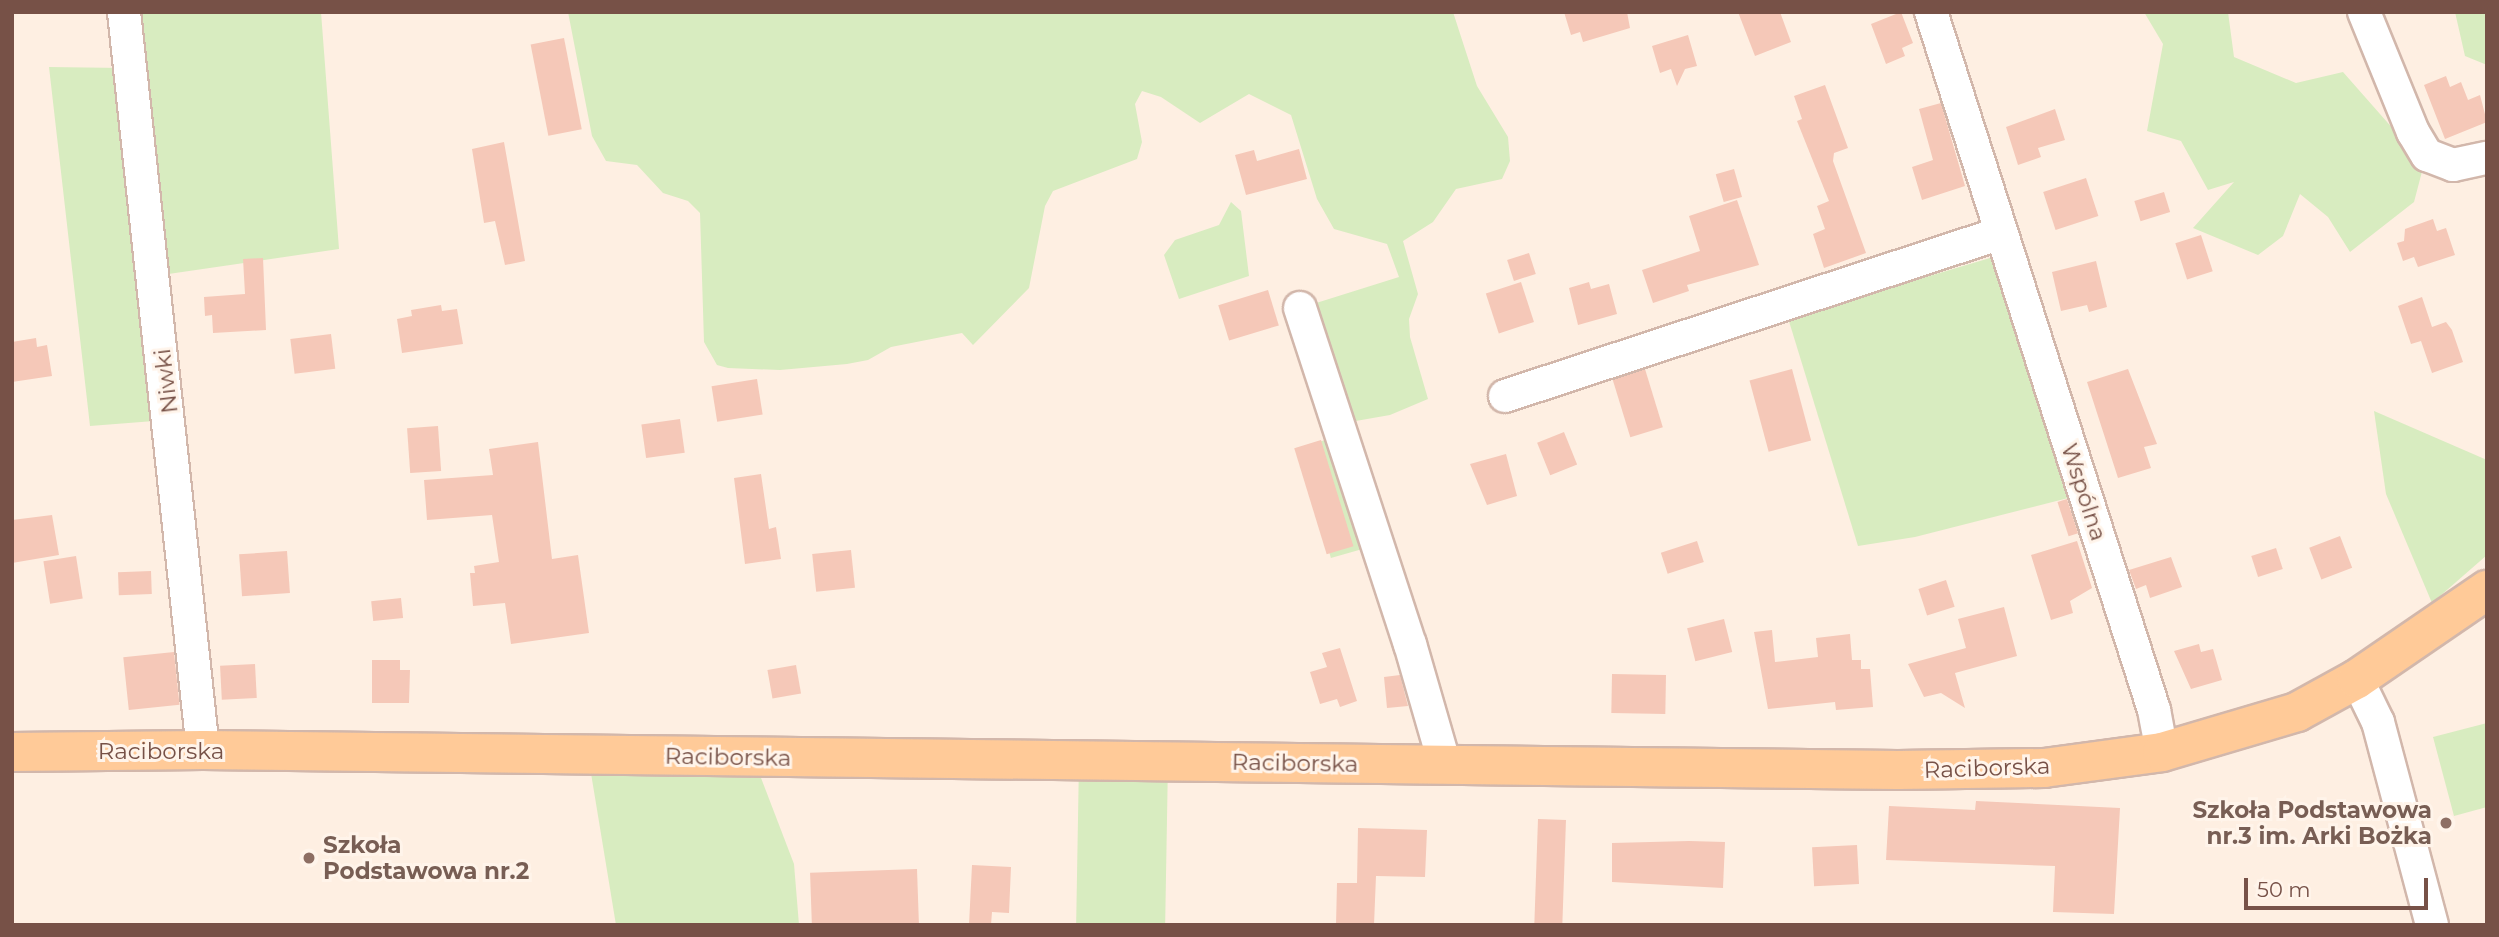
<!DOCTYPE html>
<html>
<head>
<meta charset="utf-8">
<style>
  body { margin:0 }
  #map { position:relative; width:2499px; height:937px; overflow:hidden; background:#feefe2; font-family:Montserrat,sans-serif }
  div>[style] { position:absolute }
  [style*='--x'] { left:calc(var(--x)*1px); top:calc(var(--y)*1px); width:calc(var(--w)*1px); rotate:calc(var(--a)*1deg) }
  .green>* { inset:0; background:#d8ecc0; transform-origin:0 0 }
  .building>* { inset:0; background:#f5c8b8; transform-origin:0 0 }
  .roads { filter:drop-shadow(2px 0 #d2b7ab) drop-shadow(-2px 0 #d2b7ab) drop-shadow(0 2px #d2b7ab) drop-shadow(0 -2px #d2b7ab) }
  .minor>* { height:32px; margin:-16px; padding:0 16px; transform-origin:16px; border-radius:16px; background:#fff }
  .major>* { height:38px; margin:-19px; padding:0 19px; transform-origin:19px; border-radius:19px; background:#ffca98 }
  .dots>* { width:19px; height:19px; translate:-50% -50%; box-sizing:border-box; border:4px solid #fff4ea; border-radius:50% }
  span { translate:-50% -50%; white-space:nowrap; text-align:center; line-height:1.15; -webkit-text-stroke:6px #fff4ea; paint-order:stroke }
  .street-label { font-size:23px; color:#775147 }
  .education-label { font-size:23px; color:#785e54; font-weight:700 }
  .right { translate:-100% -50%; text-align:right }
  .left { translate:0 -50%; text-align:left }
  .frame { position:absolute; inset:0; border:14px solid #775147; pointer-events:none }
  .scale { position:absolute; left:2244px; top:878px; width:184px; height:32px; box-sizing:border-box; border:4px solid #775147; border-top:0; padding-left:9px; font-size:21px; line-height:24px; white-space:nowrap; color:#775147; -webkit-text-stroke:5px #fff4ea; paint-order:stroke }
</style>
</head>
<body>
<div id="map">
  <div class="green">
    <i style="clip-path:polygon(132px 12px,321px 12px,339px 249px,141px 278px,154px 421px,90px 426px,49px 67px,123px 68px)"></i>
    <i style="clip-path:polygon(568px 12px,1453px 12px,1477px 86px,1508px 137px,1510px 161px,1502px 179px,1456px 189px,1433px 222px,1403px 241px,1418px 294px,1409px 319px,1410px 337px,1428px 399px,1390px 415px,1350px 422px,1313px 304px,1399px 277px,1387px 244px,1334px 229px,1317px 199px,1291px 115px,1249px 94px,1200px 123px,1161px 97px,1142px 91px,1135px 104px,1142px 142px,1137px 159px,1053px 191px,1045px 206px,1029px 288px,973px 345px,962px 333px,891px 347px,868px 360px,847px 364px,780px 370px,728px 368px,717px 365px,704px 342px,700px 213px,688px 201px,663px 193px,637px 165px,606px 161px,592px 136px)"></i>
    <i style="clip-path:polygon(2144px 12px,2228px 12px,2234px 57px,2296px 83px,2343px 72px,2424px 164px,2414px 202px,2350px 252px,2328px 217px,2300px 194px,2283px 236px,2258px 255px,2193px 228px,2234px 182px,2208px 190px,2181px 141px,2147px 131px,2163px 44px)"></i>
    <i style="clip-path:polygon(2455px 12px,2487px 12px,2487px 65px,2465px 56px)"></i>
    <i style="clip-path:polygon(1231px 202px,1241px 211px,1249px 276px,1179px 299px,1164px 255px,1175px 240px,1219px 225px)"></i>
    <i style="clip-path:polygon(1990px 258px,2006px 271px,2076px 496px,1915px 537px,1858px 546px,1788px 318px)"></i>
    <i style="clip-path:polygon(2374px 411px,2487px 460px,2487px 555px,2432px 603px,2386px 494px)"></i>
    <i style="left:1329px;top:439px;width:115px;height:31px;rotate:74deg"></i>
    <i style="clip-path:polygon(2487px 723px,2487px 807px,2454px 816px,2433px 737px)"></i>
    <i style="clip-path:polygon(588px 755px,753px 757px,794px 864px,799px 925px,616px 925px)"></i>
    <i style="left:1079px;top:761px;width:89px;height:164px;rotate:1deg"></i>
  </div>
  <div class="building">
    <i style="clip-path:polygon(1564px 12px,1627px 12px,1630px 28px,1583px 42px,1580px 32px,1571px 35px)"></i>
    <i style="clip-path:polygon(1738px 12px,1780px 12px,1791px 42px,1755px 56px)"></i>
    <i style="clip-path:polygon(1901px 12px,1913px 43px,1902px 48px,1905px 56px,1886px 64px,1871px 24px)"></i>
    <i style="clip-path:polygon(1688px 35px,1697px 66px,1685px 69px,1677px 86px,1671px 69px,1660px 73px,1652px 46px)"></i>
    <i style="left:564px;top:38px;width:93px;height:34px;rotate:79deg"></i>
    <i style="clip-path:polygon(2446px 76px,2450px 87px,2461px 82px,2468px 100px,2480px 95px,2487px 122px,2445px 139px,2424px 85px)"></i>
    <i style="clip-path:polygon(1825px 85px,1848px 148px,1834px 153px,1833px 161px,1866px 253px,1824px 268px,1813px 234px,1825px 229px,1817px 206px,1829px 201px,1797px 121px,1802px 119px,1794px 96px)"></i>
    <i style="clip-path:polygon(1941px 103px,1965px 186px,1922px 200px,1912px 167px,1933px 160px,1919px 109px)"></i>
    <i style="clip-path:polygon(2055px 109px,2065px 140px,2038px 148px,2041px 157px,2018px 165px,2006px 127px)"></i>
    <i style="clip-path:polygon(504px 142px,525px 261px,505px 265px,495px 221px,484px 223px,472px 149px)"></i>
    <i style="clip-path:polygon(1299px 149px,1307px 179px,1246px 195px,1235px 155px,1254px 150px,1257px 161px)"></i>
    <i style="left:1734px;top:169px;width:29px;height:19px;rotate:74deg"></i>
    <i style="left:2086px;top:178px;width:40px;height:45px;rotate:72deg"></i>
    <i style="left:2164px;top:192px;width:21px;height:31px;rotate:73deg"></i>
    <i style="clip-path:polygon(1737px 200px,1759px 265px,1687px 285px,1689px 291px,1653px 303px,1642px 270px,1700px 251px,1689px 216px)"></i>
    <i style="clip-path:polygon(2433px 219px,2437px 231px,2446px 228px,2455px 255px,2418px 267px,2414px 257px,2403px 261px,2397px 243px,2404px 241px,2405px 229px)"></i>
    <i style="left:2201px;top:235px;width:38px;height:27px;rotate:72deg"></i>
    <i style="left:1529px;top:253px;width:22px;height:23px;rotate:72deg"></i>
    <i style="clip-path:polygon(263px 258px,266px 330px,213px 333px,212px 315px,205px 316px,204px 297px,245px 294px,243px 259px)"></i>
    <i style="clip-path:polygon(2096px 261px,2107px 307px,2089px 312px,2087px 305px,2061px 311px,2052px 272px)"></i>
    <i style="left:1521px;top:282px;width:42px;height:37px;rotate:72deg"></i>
    <i style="clip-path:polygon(1589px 282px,1591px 289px,1609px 284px,1617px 314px,1578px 325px,1569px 288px)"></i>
    <i style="left:1268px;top:290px;width:37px;height:52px;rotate:73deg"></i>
    <i style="clip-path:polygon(2422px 297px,2432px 327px,2446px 322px,2452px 330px,2463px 362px,2432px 373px,2421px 341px,2411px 344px,2398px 306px)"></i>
    <i style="clip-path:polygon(441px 305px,442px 311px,457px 309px,463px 344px,402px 353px,397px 319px,412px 316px,411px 310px)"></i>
    <i style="left:331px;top:334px;width:35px;height:41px;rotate:83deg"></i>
    <i style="clip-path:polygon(36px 338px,37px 347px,47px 345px,52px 376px,12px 382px,12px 342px)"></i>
    <i style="left:1645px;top:369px;width:61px;height:34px;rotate:73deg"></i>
    <i style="left:1792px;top:369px;width:74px;height:44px;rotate:75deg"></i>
    <i style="clip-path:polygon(2128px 369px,2157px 444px,2144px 447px,2151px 468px,2118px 478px,2087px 382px)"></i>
    <i style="left:757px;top:379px;width:36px;height:46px;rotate:81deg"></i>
    <i style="left:680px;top:419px;width:34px;height:39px;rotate:82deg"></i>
    <i style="left:438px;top:426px;width:45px;height:31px;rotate:86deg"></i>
    <i style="left:1564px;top:432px;width:35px;height:29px;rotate:68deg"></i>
    <i style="left:1321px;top:440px;width:111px;height:28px;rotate:73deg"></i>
    <i style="clip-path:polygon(538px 442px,552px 559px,578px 555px,589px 633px,511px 644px,505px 603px,473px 606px,470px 573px,475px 573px,474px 566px,499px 562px,492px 515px,427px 520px,424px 480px,493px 475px,489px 449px)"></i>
    <i style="clip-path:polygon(1506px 454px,1517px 496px,1487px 505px,1470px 464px)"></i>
    <i style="clip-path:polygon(761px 474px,769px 529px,776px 527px,781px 559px,745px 564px,734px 478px)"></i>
    <i style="left:2067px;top:499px;width:36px;height:10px;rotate:72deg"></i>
    <i style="clip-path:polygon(52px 515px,59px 555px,12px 563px,12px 520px)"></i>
    <i style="left:2340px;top:536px;width:34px;height:33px;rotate:69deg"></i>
    <i style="left:1697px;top:541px;width:22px;height:38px;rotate:72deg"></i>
    <i style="clip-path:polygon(2077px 541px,2092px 588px,2070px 601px,2073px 613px,2051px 620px,2031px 555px)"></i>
    <i style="left:2276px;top:548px;width:22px;height:26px;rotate:72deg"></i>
    <i style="left:851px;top:550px;width:38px;height:39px;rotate:84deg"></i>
    <i style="left:287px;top:551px;width:42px;height:48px;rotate:86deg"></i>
    <i style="left:76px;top:556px;width:43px;height:33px;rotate:81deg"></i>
    <i style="clip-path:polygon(2171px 557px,2182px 587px,2150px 598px,2146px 585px,2136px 589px,2129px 570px)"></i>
    <i style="left:151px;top:571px;width:23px;height:33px;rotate:88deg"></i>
    <i style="left:1946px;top:580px;width:28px;height:29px;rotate:72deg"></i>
    <i style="left:401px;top:598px;width:20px;height:30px;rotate:84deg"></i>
    <i style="clip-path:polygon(2004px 607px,2017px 656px,1955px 673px,1965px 708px,1941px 693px,1924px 697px,1908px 664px,1966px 648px,1958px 619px)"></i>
    <i style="left:1724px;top:619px;width:34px;height:38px;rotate:76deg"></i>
    <i style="clip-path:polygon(1772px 630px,1775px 662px,1818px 657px,1816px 638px,1850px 634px,1852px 660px,1861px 660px,1861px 669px,1870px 669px,1873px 707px,1836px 710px,1835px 702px,1768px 709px,1754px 632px)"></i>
    <i style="clip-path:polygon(2199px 644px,2201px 652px,2213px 649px,2222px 680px,2191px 689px,2174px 651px)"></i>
    <i style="clip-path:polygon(1340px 648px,1357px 701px,1340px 707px,1337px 699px,1320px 704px,1310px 672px,1327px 667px,1322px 653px)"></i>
    <i style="left:174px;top:652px;width:53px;height:51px;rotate:84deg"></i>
    <i style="clip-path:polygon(372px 660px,400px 660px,400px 670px,410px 670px,409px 703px,372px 703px)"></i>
    <i style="left:255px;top:664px;width:34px;height:35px;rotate:87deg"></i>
    <i style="left:796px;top:665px;width:29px;height:29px;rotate:80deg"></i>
    <i style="left:1612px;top:674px;width:54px;height:39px;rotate:1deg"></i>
    <i style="clip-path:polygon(1400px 675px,1408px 706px,1387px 708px,1384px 677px)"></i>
    <i style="clip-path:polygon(1976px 801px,2120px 808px,2114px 914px,2053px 912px,2055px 866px,1886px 860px,1889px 806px,1975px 810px)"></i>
    <i style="left:1538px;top:819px;width:28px;height:106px;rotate:2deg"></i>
    <i style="clip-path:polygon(1358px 828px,1427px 830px,1425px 877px,1376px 876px,1374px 925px,1336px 925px,1337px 883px,1357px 883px)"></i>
    <i style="clip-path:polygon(1689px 841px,1725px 842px,1723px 888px,1612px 882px,1612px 843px)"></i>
    <i style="left:1857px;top:845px;width:39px;height:45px;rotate:87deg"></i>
    <i style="clip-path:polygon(972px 865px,1011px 867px,1009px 913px,992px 912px,991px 925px,969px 925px)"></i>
    <i style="left:917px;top:869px;width:56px;height:107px;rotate:88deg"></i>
  </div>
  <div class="roads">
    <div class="minor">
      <i style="--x:124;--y:12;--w:742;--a:83.89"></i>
      <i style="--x:1931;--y:12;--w:733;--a:72.28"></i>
      <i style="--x:2154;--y:710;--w:43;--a:79.2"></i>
      <i style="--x:2364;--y:12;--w:130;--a:67.8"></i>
      <i style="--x:2413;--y:132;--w:27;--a:59"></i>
      <i style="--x:2427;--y:155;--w:28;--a:21"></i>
      <i style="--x:2453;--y:165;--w:35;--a:-12"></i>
      <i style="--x:1300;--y:308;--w:354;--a:71.9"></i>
      <i style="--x:1410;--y:644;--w:126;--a:73.9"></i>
      <i style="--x:1505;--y:396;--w:522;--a:-18.19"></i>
      <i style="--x:2357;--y:679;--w:48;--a:64"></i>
      <i style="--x:2378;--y:722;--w:210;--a:75.1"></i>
    </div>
    <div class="major">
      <i style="--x:12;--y:752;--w:191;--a:-0.6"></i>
      <i style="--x:203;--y:750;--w:1695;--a:0.68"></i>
      <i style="--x:1898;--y:770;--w:146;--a:-0.8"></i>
      <i style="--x:2044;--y:768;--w:119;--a:-7.7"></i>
      <i style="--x:2162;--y:752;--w:141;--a:-16.5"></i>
      <i style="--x:2297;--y:712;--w:68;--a:-28.8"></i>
      <i style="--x:2357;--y:679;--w:158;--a:-34.4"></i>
    </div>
  </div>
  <div class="dots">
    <i style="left:2446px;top:823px;background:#8d6e63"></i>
    <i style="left:309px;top:858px;background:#8d6e63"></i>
  </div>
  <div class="street-label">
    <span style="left:166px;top:381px;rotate:-97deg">Niwki</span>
    <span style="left:2084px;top:492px;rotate:72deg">Wspólna</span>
    <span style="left:161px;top:751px">Raciborska</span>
    <span style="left:728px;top:757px;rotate:1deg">Raciborska</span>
    <span style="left:1295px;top:763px;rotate:1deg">Raciborska</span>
    <span style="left:1987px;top:768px;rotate:-2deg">Raciborska</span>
  </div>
  <div class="education-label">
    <span class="right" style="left:2432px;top:823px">Szkoła Podstawowa<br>nr.3 im. Arki Bożka</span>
    <span class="left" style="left:323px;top:858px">Szkoła<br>Podstawowa nr.2</span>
  </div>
  <div class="frame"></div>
  <div class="scale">50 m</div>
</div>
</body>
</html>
